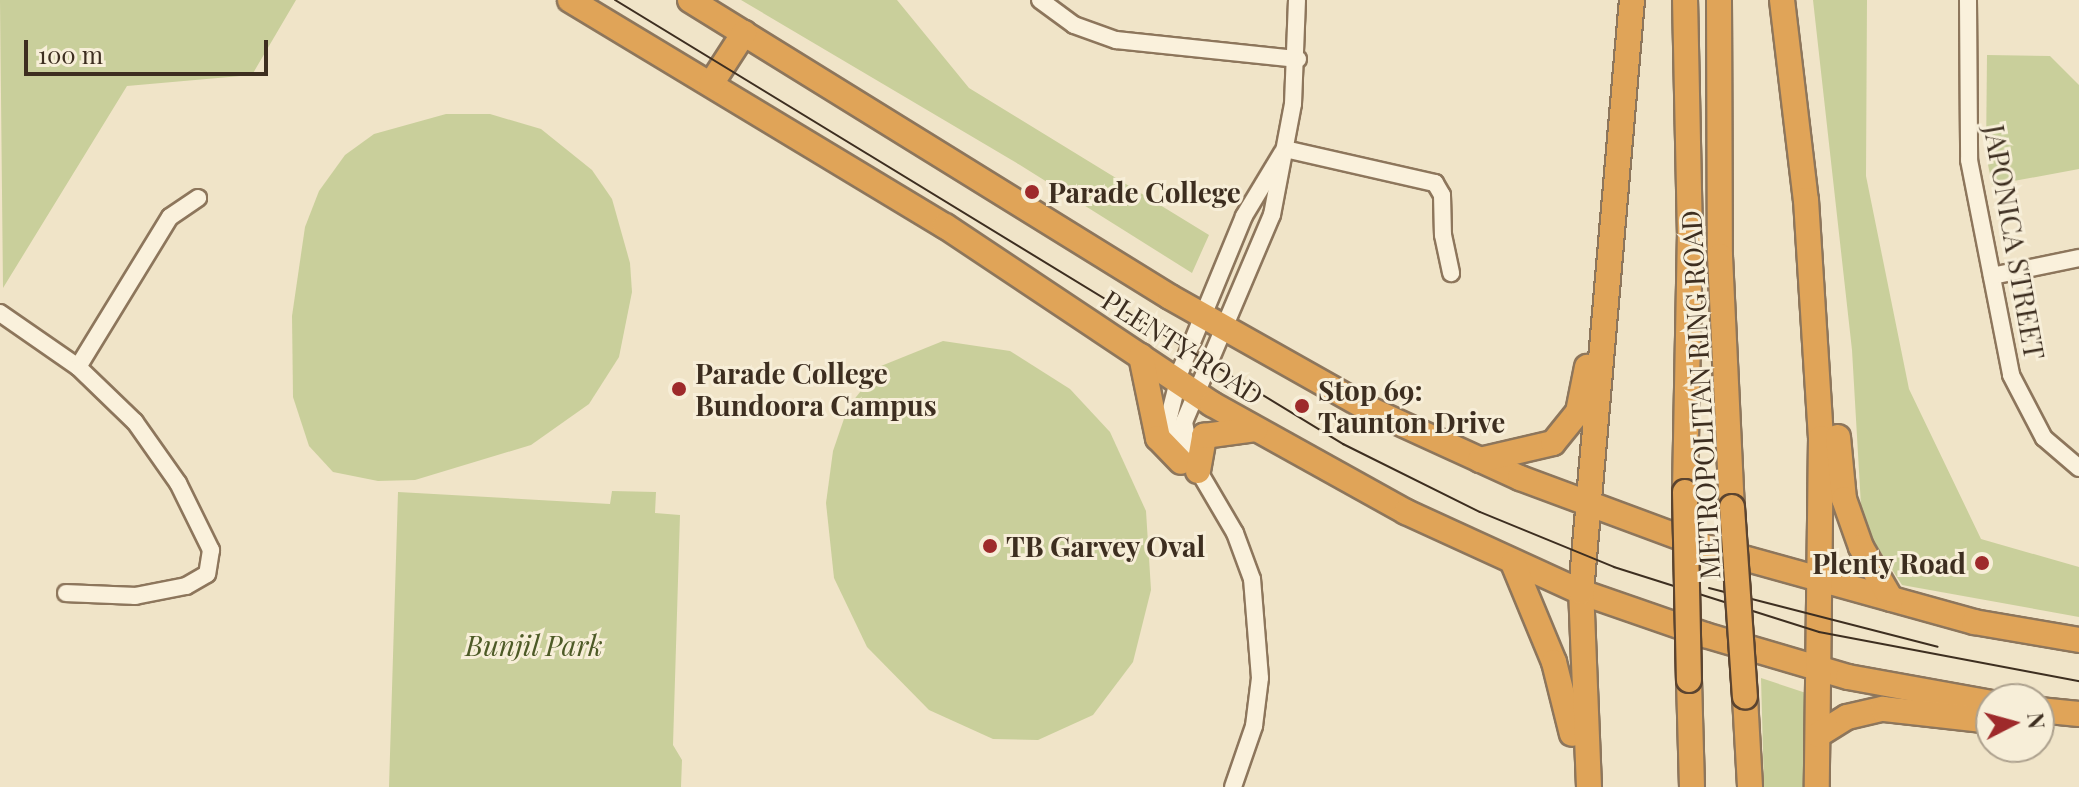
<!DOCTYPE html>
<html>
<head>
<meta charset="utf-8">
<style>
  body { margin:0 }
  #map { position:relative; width:2079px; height:787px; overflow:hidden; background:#f0e4c8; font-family:"Playfair Display",serif }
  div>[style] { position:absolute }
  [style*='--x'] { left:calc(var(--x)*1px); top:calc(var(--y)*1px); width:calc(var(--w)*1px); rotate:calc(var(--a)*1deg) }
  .green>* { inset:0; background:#c9cf9b }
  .roads { filter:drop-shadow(2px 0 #8d765c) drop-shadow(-2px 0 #8d765c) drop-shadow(0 2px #8d765c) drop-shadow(0 -2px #8d765c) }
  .minor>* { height:16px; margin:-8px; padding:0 8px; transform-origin:8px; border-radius:8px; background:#faf1dc }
  .highway>* { height:24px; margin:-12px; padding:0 12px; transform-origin:12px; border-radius:12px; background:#e0a458 }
  .tram>* { height:2px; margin:-1px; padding:0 1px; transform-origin:1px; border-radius:1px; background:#3d2e20 }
  .bridges { filter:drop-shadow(2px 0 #5b4430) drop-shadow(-2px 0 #5b4430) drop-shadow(0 2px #5b4430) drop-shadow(0 -2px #5b4430) }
  .highway-bridge>* { height:24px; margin:-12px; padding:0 12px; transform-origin:12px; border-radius:12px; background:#e0a458 }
  .dots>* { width:22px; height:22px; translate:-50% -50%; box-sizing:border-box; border:4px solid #f7eed8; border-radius:50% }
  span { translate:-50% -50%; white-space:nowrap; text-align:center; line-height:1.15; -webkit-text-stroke:6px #f7eed8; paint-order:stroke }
  .poi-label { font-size:28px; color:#3d2e20; font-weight:700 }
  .left { translate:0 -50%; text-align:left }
  .right { translate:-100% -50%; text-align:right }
  .street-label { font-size:28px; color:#3d2e20 }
  .park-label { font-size:28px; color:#4d5a26; font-style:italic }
  .north { position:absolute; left:1975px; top:683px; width:80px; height:80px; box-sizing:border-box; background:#f7eed8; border:2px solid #ada18e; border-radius:50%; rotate:84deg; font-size:22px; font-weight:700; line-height:32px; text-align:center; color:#3d2e20 }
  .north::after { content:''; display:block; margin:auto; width:28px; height:36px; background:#9e2a2b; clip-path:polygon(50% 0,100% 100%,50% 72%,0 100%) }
  .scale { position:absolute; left:24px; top:40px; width:244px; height:36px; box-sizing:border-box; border:4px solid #3d2e20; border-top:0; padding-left:10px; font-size:24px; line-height:28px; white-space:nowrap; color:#3d2e20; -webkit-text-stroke:6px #f7eed8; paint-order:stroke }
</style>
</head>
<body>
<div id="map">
  <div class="green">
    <i style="clip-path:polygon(0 0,296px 0,252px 75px,127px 86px,3px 288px)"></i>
    <i style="clip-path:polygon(741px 0,897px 0,969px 88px,1209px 235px,1192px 273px,1020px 165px)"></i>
    <i style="clip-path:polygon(1813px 0,1867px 0,1866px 176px,1909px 389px,1981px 539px,2079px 567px,2079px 617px,1902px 585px,1862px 523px,1852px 350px)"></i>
    <i style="clip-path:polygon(1987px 55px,2050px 56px,2079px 85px,2079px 169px,1992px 185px,1986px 154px)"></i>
    <i style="clip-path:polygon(446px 114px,490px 114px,541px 129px,592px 170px,612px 199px,630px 263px,632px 292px,619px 357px,589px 404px,531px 445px,415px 480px,378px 481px,333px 472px,309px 446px,293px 397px,292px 316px,305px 227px,319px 191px,345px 155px,374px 134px)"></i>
    <i style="clip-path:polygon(943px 341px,1010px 351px,1070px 389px,1110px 432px,1146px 511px,1151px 590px,1133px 662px,1093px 715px,1038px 740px,993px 739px,929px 710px,867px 647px,834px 578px,826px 503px,833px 451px,848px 407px,881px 366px)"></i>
    <i style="clip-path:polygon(612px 491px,656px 492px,655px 513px,680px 515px,673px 745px,682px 760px,681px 787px,389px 787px,398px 492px,610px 504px)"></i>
    <i style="clip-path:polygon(1761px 678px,1809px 694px,1807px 787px,1764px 787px)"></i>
  </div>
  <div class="roads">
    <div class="minor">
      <i style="--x:1040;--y:0;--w:42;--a:36.3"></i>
      <i style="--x:1074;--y:25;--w:45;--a:19.7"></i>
      <i style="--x:1116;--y:40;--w:183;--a:6"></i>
      <i style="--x:1968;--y:0;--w:160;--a:89.6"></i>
      <i style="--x:1969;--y:160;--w:219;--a:78.9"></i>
      <i style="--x:2011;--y:375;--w:71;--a:62.4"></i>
      <i style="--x:2044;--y:438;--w:46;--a:40.6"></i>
      <i style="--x:1285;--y:149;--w:154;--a:12.8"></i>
      <i style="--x:1435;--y:183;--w:14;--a:60"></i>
      <i style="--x:1442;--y:195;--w:40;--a:88.6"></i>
      <i style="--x:1443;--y:235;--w:39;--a:78"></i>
      <i style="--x:1992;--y:276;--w:89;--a:-11.7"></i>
      <i style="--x:0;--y:313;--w:95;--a:34.7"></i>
      <i style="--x:78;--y:367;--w:79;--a:44"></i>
      <i style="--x:135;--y:422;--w:75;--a:54.8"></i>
      <i style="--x:178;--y:483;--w:75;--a:63.8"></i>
      <i style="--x:211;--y:550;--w:24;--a:99"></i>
      <i style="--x:207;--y:574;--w:24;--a:150"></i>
      <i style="--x:186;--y:586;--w:52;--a:168.9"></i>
      <i style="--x:135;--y:596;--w:69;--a:-177.5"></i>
      <i style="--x:78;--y:367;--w:176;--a:-58.5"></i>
      <i style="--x:170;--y:217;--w:34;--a:-34"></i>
      <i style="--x:1177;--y:452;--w:32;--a:-106"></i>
      <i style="--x:1168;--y:421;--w:54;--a:-76"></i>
      <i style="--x:1181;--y:369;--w:165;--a:-67.6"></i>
      <i style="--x:1244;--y:216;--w:74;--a:-58.9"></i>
      <i style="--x:1233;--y:787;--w:65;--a:-71"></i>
      <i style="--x:1254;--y:726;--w:48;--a:-82.9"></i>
      <i style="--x:1260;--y:678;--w:99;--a:-94.6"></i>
      <i style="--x:1252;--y:579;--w:49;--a:-110.3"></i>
      <i style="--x:1235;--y:533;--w:87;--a:-120.4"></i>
      <i style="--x:1191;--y:458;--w:37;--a:-101"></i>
      <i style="--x:1184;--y:422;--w:225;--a:-67"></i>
      <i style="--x:1272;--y:215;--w:113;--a:-79.3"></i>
      <i style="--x:1293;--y:104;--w:104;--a:-87.8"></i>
    </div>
    <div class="highway">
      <i style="--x:570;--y:0;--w:438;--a:31.1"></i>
      <i style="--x:945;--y:226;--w:321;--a:33.7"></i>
      <i style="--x:1212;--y:404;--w:222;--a:29.1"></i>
      <i style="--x:1406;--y:512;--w:192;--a:24.6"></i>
      <i style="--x:1581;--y:592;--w:131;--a:19.1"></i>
      <i style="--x:1705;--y:635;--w:149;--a:16.4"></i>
      <i style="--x:1848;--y:677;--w:145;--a:10.3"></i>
      <i style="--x:690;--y:0;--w:564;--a:31.75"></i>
      <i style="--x:1170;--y:297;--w:226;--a:29.4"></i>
      <i style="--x:1367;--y:408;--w:168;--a:24.6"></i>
      <i style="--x:1520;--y:478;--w:204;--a:20.4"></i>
      <i style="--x:1711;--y:549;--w:273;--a:15.5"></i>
      <i style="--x:1974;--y:622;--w:107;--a:9.7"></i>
      <i style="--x:1719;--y:0;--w:256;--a:89.8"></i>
      <i style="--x:1720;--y:256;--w:251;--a:87.3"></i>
      <i style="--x:1782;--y:0;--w:201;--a:83.2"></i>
      <i style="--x:1806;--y:200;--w:238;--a:86.4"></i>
      <i style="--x:1821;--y:438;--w:349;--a:90.7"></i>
      <i style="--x:711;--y:84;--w:61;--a:-57.1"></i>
      <i style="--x:1141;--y:356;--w:84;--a:78.3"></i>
      <i style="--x:1158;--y:438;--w:33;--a:46"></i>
      <i style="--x:1838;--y:437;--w:62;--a:84.5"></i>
      <i style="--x:1844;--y:499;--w:51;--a:70.5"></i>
      <i style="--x:1861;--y:547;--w:60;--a:60"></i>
      <i style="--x:1480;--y:460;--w:75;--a:-13.1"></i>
      <i style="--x:1553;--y:443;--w:40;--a:-51"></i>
      <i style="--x:1578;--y:412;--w:46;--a:-78.7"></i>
      <i style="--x:1198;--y:471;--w:36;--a:-80"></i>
      <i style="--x:1204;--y:436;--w:52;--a:-7.7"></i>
      <i style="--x:1685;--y:492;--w:255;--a:-88.9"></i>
      <i style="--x:1690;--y:237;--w:237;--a:-91.2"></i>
      <i style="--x:1513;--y:563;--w:107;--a:67.5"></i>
      <i style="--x:1554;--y:662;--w:74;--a:76"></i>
      <i style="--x:1689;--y:680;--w:107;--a:88.4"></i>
      <i style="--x:1745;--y:697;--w:90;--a:86.8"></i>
      <i style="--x:2039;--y:710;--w:40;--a:5.7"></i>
      <i style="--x:1818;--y:735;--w:34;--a:-32"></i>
      <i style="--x:1847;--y:717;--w:37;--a:-13"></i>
      <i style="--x:1883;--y:709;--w:109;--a:6.3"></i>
      <i style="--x:1589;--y:787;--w:195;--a:-92.3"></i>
      <i style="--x:1581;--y:592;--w:594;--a:-85.08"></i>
    </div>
  </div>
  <div class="tram">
    <i style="--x:615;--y:0;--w:853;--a:31.38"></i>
    <i style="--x:1343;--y:444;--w:153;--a:26.4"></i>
    <i style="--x:1480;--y:512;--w:145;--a:22.3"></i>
    <i style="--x:1614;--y:567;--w:215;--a:17.6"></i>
    <i style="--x:1819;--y:632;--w:265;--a:10.7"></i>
    <i style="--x:1709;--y:588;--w:236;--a:14.4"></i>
  </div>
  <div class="bridges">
    <div class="highway-bridge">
      <i style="--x:1685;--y:492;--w:188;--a:88.8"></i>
      <i style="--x:1732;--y:507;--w:190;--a:86.1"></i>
    </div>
  </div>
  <div class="dots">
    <i style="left:1032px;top:192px;background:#9e2a2b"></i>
    <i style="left:679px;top:389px;background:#9e2a2b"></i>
    <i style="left:1302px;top:406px;background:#9e2a2b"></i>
    <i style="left:990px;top:546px;background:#9e2a2b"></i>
    <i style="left:1982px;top:563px;background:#9e2a2b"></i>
  </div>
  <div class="poi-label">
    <span class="left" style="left:1048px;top:192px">Parade College</span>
    <span class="left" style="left:695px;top:389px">Parade College<br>Bundoora Campus</span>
    <span class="left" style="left:1318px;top:406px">Stop 69:<br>Taunton Drive</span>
    <span class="left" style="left:1006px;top:546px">TB Garvey Oval</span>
    <span class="right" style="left:1966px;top:563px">Plenty Road</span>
  </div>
  <div class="street-label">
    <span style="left:2015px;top:242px;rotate:80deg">JAPONICA STREET</span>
    <span style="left:1183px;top:347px;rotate:33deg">PLENTY ROAD</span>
    <span style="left:1700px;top:395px;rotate:-93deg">METROPOLITAN RING ROAD</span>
  </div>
  <div class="park-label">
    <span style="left:534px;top:645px">Bunjil Park</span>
  </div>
  <div class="north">N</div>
  <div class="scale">100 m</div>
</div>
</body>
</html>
